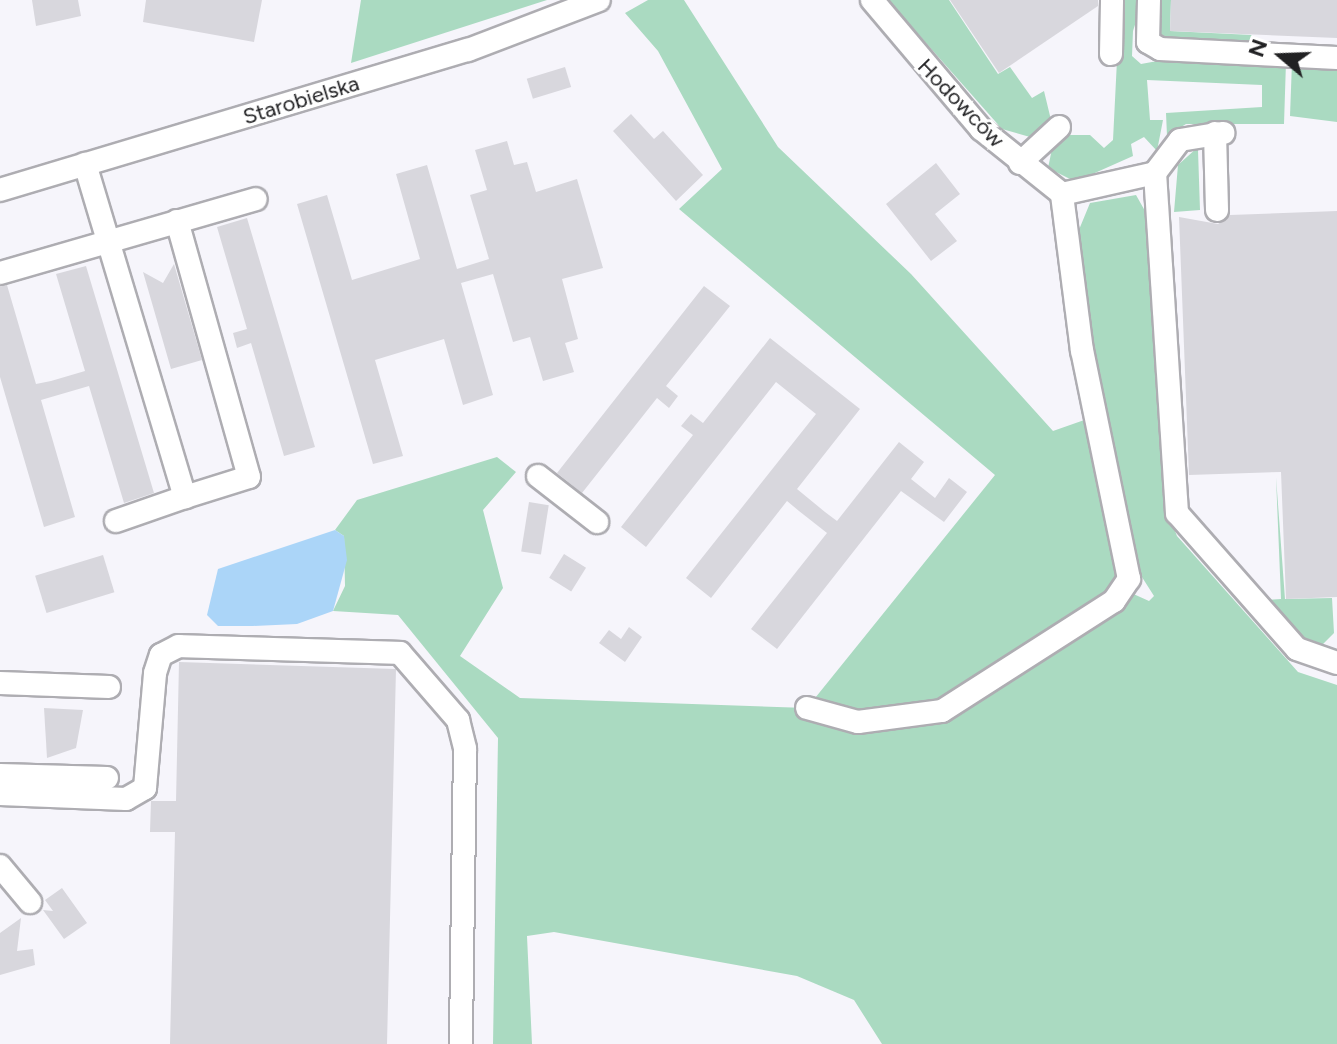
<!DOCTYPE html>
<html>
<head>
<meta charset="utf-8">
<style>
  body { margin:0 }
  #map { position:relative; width:1337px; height:1044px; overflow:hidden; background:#f6f5fb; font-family:Figtree,sans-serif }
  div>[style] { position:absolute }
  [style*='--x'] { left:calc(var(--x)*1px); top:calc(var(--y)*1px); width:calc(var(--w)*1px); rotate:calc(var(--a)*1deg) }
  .green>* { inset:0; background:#aadac1 }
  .water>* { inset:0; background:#abd5f8 }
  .building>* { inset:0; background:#d8d7dd; transform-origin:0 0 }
  .roads { filter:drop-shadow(2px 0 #aeadb2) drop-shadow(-2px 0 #aeadb2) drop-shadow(0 2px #aeadb2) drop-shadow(0 -2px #aeadb2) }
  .minor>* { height:22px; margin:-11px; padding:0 11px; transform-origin:11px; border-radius:11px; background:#fff }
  span { translate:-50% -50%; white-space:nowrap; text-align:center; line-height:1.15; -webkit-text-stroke:6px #fff; paint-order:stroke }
  .street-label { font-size:22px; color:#212123 }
  .north { position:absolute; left:1241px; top:16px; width:80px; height:80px; -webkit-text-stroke:6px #fff; paint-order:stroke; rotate:289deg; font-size:22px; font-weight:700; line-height:32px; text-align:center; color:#212123 }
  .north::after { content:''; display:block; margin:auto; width:28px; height:36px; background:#212123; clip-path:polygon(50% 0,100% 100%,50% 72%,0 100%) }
</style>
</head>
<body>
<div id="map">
  <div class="green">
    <i style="clip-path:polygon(361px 0,547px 0,351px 63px)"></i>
    <i style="clip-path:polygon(648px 0,684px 0,778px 147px,911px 274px,1053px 431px,1090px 418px,1129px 592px,1149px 601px,1154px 596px,1133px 563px,1102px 416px,1076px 237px,1090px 203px,1136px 195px,1149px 218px,1166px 508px,1177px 536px,1298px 672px,1337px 685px,1337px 1044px,882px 1044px,854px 1000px,797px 976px,554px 932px,527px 936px,532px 1044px,493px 1044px,498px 738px,398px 615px,333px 611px,345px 586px,344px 536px,335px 530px,357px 500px,497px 457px,516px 472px,483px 510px,503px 588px,460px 656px,520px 698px,807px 708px,995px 475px,679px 209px,722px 169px,658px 51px,625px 13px)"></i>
    <i style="clip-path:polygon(888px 0,949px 0,998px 74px,1010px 67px,1032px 98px,1044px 91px,1051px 120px,1030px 137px,1002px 129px)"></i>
    <i style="clip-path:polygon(1120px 0,1143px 0,1133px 31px,1132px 56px,1141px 64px,1174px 58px,1286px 62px,1284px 124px,1186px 124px,1167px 136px,1166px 113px,1262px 107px,1262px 85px,1147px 80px,1150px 120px,1163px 120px,1157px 151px,1144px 137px,1131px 144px,1133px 156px,1088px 176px,1070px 179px,1048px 168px,1053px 144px,1068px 135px,1090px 135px,1104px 148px,1113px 140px)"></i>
    <i style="clip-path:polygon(1154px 0,1171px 0,1170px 31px,1252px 35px,1251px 49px,1156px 41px)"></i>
    <i style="clip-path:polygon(1292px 62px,1337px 65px,1337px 122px,1290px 116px)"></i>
    <i style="clip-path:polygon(1206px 146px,1198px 150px,1200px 210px,1174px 212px,1178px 165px,1198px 147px)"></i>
    <i style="clip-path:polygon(1276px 477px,1285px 599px,1332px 598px,1334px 633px,1321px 646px,1302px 641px,1268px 600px,1281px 599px)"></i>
  </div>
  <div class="water">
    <i style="clip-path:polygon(335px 530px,344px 536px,347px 560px,333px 611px,297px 624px,253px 626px,218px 626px,207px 615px,218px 569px)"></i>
  </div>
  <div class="building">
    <i style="clip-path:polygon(32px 0,78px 0,81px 16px,36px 26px)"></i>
    <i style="clip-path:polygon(146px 0,262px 0,254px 42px,143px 22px)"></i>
    <i style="clip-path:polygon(950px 0,1098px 0,1098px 6px,999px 73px)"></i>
    <i style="clip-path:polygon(1171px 0,1337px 0,1337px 38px,1170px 31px)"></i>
    <i style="left:565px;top:67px;width:21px;height:40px;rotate:73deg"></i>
    <i style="clip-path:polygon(631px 114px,654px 139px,663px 131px,703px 175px,676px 201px,613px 131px)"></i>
    <i style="clip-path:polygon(507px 141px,514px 165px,527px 162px,536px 192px,577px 179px,603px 268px,562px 279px,578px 339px,565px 343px,574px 372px,543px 381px,530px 337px,513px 342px,493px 274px,461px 283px,493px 395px,463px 405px,444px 339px,375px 360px,403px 456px,373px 464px,297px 204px,327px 195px,352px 280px,420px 259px,396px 174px,427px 165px,457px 269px,489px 259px,470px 195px,487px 190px,475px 150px)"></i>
    <i style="clip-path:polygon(936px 163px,960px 194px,935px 214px,957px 241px,931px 261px,886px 204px)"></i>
    <i style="clip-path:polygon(1337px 211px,1337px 597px,1286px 599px,1281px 472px,1189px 475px,1179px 217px,1218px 224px,1230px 215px)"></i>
    <i style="clip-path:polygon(247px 218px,315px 447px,284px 456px,251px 343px,237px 348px,233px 333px,247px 329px,217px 227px)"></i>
    <i style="clip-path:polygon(174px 264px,202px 360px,171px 369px,143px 272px,163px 283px)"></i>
    <i style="clip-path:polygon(86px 266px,154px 493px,124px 503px,89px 386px,41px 400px,75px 517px,44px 527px,0 377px,0 287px,7px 285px,36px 384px,51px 381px,85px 371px,56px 274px)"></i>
    <i style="clip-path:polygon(704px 286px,730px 306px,666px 386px,678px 396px,669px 408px,657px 398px,582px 493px,557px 473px)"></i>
    <i style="clip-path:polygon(770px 338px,860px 409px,797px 489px,825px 512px,837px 521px,899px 442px,924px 462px,911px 479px,935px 498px,949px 478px,967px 492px,944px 522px,901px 491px,777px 649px,751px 629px,827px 533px,799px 511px,787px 501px,711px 598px,686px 578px,816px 414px,776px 382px,646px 547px,621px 527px,693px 435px,681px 426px,691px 414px,703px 423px)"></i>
    <i style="left:529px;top:502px;width:20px;height:50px;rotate:9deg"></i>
    <i style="left:564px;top:554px;width:26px;height:28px;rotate:32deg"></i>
    <i style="left:103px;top:555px;width:39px;height:71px;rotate:73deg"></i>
    <i style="clip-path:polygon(629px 627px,642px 637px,625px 662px,599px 643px,609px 630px,621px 639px)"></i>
    <i style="clip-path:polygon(179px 662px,396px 669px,387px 1044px,170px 1044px,175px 832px,150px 832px,151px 801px,176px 801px)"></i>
    <i style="clip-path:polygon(44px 708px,83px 710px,76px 748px,47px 758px)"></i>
    <i style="clip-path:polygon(62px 888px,87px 923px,64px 939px,43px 910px,53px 911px,45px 900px)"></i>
    <i style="clip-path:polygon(21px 918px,17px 951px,33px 949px,35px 965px,0 975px,0 933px)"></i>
  </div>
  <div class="roads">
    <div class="minor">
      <i style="--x:872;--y:0;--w:169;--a:49.8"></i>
      <i style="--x:981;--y:129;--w:104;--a:38.7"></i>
      <i style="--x:1062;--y:194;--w:95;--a:-12.7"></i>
      <i style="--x:1155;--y:173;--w:41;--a:-52.9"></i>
      <i style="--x:1180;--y:140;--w:44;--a:-9.2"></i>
      <i style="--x:1149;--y:0;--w:42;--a:91.4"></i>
      <i style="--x:1148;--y:42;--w:14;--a:30"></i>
      <i style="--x:1160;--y:49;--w:177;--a:2.9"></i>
      <i style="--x:1111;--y:54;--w:54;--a:-88.9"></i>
      <i style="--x:1215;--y:133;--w:77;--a:88.5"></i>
      <i style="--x:1020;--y:163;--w:53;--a:-42.7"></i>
      <i style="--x:85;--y:164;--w:348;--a:73.3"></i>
      <i style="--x:185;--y:497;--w:67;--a:-17.4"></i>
      <i style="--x:249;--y:477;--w:266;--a:-105.7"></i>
      <i style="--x:1155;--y:173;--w:341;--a:86.3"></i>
      <i style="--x:1177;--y:513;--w:181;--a:48.6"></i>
      <i style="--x:1297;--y:649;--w:42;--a:19.3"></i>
      <i style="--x:0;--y:190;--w:488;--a:-16.7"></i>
      <i style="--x:468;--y:50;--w:140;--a:-20.9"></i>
      <i style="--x:0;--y:273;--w:266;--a:-16.1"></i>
      <i style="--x:538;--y:476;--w:75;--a:37.9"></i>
      <i style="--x:116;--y:521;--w:73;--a:-19.2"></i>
      <i style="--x:0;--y:683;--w:109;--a:2.1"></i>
      <i style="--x:807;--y:708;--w:53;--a:15.4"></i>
      <i style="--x:858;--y:722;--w:85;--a:-7.5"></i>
      <i style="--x:942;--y:711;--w:204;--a:-32.6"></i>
      <i style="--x:1114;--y:601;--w:27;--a:-56"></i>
      <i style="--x:1129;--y:579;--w:233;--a:-101.6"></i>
      <i style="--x:1082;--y:351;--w:158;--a:-97.3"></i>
      <i style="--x:0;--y:775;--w:107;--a:1.6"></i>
      <i style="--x:0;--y:794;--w:126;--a:2.3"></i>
      <i style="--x:126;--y:799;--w:22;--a:-30"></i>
      <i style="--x:145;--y:788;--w:115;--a:-85"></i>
      <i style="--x:155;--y:673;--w:19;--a:-72"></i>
      <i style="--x:161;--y:655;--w:20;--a:-27"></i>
      <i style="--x:179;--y:646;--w:221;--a:1.8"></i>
      <i style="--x:400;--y:653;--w:89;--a:49.1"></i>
      <i style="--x:458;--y:720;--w:30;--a:76"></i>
      <i style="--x:465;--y:749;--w:295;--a:90.8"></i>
      <i style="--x:0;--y:866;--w:47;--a:50.2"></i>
    </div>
  </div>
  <div class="street-label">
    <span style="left:301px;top:100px;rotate:-17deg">Starobielska</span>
    <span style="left:961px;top:103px;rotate:46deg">Hodowców</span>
  </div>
  <div class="north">N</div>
</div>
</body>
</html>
